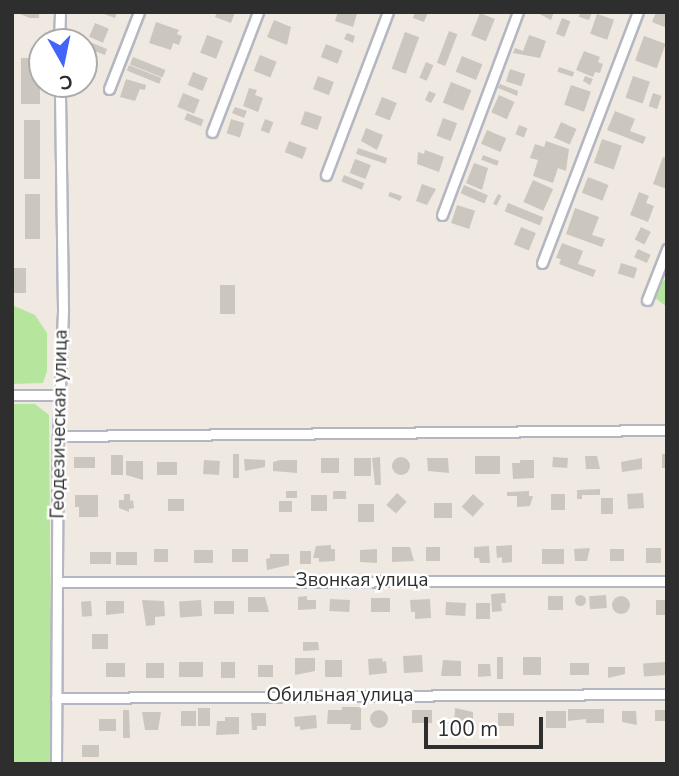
<!DOCTYPE html>
<html>
<head>
<meta charset="utf-8">
<style>
  body { margin:0 }
  #map { position:relative; width:679px; height:776px; overflow:hidden; background:#efe9e1; font-family:"Nunito Sans",sans-serif }
  div>[style] { position:absolute }
  [style*='--x'] { left:calc(var(--x)*1px); top:calc(var(--y)*1px); width:calc(var(--w)*1px); rotate:calc(var(--a)*1deg) }
  .green>* { inset:0; background:#b6e59e }
  .building>* { inset:0; background:#cbc7bf; transform-origin:0 0 }
  .round { border-radius:50% }
  .roads { filter:drop-shadow(2px 0 #b4b7c1) drop-shadow(-2px 0 #b4b7c1) drop-shadow(0 2px #b4b7c1) drop-shadow(0 -2px #b4b7c1) }
  .street>* { height:9px; margin:-4.5px; padding:0 4.5px; transform-origin:4.5px; border-radius:4.5px; background:#fff }
  span { translate:-50% -50%; white-space:nowrap; text-align:center; line-height:1.15; -webkit-text-stroke:5px #fff; paint-order:stroke }
  .street-label { font-size:19px; color:#2e2e2e }
  .frame { position:absolute; inset:0; border:14px solid #2e2e2e; pointer-events:none }
  .north { position:absolute; left:28px; top:28px; width:70px; height:70px; box-sizing:border-box; background:#fff; border:2px solid #ababab; border-radius:50%; rotate:171deg; font-size:19px; font-weight:700; line-height:28px; text-align:center; color:#2e2e2e }
  .north::after { content:''; display:block; margin:auto; width:24px; height:32px; background:#4264fb; clip-path:polygon(50% 0,100% 100%,50% 72%,0 100%) }
  .scale { position:absolute; left:424px; top:717px; width:119px; height:32px; box-sizing:border-box; border:4px solid #2e2e2e; border-top:0; padding-left:9px; font-size:21px; line-height:24px; white-space:nowrap; color:#2e2e2e; -webkit-text-stroke:5px #fff; paint-order:stroke }
</style>
</head>
<body>
<div id="map">
  <div class="green">
    <i style="clip-path:polygon(664px 280px,667px 280px,667px 307px,651px 295px)"></i>
    <i style="clip-path:polygon(12px 305px,35px 315px,47px 333px,47px 371px,43px 383px,12px 384px)"></i>
    <i style="clip-path:polygon(12px 404px,35px 404px,49px 415px,52px 764px,12px 764px)"></i>
  </div>
  <div class="building">
    <i style="clip-path:polygon(15px 12px,39px 12px,39px 18px,30px 18px)"></i>
    <i style="clip-path:polygon(99px 12px,117px 12px,115px 18px)"></i>
    <i style="clip-path:polygon(217px 12px,235px 12px,231px 23px,215px 17px)"></i>
    <i style="clip-path:polygon(338px 12px,357px 14px,353px 27px,335px 21px)"></i>
    <i style="clip-path:polygon(415px 12px,428px 12px,424px 22px,413px 18px)"></i>
    <i style="clip-path:polygon(536px 12px,554px 12px,551px 20px)"></i>
    <i style="clip-path:polygon(580px 12px,592px 12px,589px 20px,579px 17px)"></i>
    <i style="clip-path:polygon(656px 12px,667px 12px,667px 28px,652px 22px)"></i>
    <i style="left:480px;top:13px;width:16px;height:24px;rotate:22deg"></i>
    <i style="left:597px;top:14px;width:18px;height:21px;rotate:19deg"></i>
    <i style="left:562px;top:18px;width:9px;height:17px;rotate:21deg"></i>
    <i style="clip-path:polygon(274px 20px,291px 27px,287px 45px,267px 37px)"></i>
    <i style="clip-path:polygon(156px 22px,179px 30px,177px 34px,182px 36px,179px 45px,173px 43px,171px 50px,149px 43px)"></i>
    <i style="left:95px;top:23px;width:15px;height:15px;rotate:23deg"></i>
    <i style="left:449px;top:31px;width:9px;height:34px;rotate:21deg"></i>
    <i style="left:405px;top:32px;width:15px;height:39px;rotate:20deg"></i>
    <i style="clip-path:polygon(347px 33px,355px 36px,353px 43px,344px 39px)"></i>
    <i style="left:207px;top:35px;width:17px;height:19px;rotate:21deg"></i>
    <i style="clip-path:polygon(529px 35px,546px 41px,540px 58px,513px 53px,515px 48px,523px 51px)"></i>
    <i style="left:644px;top:36px;width:23px;height:26px;rotate:20deg"></i>
    <i style="clip-path:polygon(85px 40px,107px 49px,105px 55px,84px 47px)"></i>
    <i style="left:326px;top:44px;width:18px;height:14px;rotate:22deg"></i>
    <i style="clip-path:polygon(584px 51px,600px 57px,598px 62px,603px 64px,600px 73px,595px 72px,593px 77px,576px 70px)"></i>
    <i style="left:260px;top:55px;width:18px;height:17px;rotate:22deg"></i>
    <i style="left:462px;top:56px;width:22px;height:17px;rotate:22deg"></i>
    <i style="left:133px;top:57px;width:35px;height:8px;rotate:22deg"></i>
    <i style="left:21px;top:58px;width:19px;height:46px"></i>
    <i style="clip-path:polygon(84px 60px,96px 65px,91px 78px,84px 76px)"></i>
    <i style="left:426px;top:62px;width:8px;height:17px;rotate:23deg"></i>
    <i style="left:129px;top:65px;width:35px;height:6px;rotate:22deg"></i>
    <i style="left:559px;top:67px;width:16px;height:5px;rotate:18deg"></i>
    <i style="left:510px;top:69px;width:16px;height:13px;rotate:18deg"></i>
    <i style="left:193px;top:72px;width:16px;height:14px;rotate:22deg"></i>
    <i style="left:318px;top:76px;width:17px;height:14px;rotate:21deg"></i>
    <i style="clip-path:polygon(585px 76px,593px 79px,590px 85px,583px 81px)"></i>
    <i style="left:633px;top:76px;width:18px;height:23px;rotate:19deg"></i>
    <i style="clip-path:polygon(126px 79px,146px 85px,145px 90px,140px 89px,135px 101px,120px 97px)"></i>
    <i style="left:451px;top:82px;width:22px;height:22px;rotate:22deg"></i>
    <i style="clip-path:polygon(500px 84px,518px 91px,517px 96px,498px 88px)"></i>
    <i style="left:571px;top:85px;width:21px;height:21px;rotate:19deg"></i>
    <i style="clip-path:polygon(249px 88px,257px 90px,255px 95px,263px 98px,258px 112px,243px 106px)"></i>
    <i style="clip-path:polygon(429px 91px,436px 94px,431px 103px,425px 100px)"></i>
    <i style="left:183px;top:93px;width:18px;height:15px;rotate:22deg"></i>
    <i style="left:653px;top:93px;width:9px;height:14px;rotate:18deg"></i>
    <i style="left:499px;top:95px;width:17px;height:19px;rotate:24deg"></i>
    <i style="left:382px;top:97px;width:16px;height:19px;rotate:22deg"></i>
    <i style="clip-path:polygon(235px 107px,247px 111px,244px 118px,232px 113px)"></i>
    <i style="left:305px;top:111px;width:18px;height:14px;rotate:19deg"></i>
    <i style="clip-path:polygon(615px 111px,635px 119px,630px 131px,646px 137px,643px 144px,607px 130px)"></i>
    <i style="left:187px;top:113px;width:18px;height:7px;rotate:22deg"></i>
    <i style="left:443px;top:118px;width:15px;height:19px;rotate:20deg"></i>
    <i style="left:231px;top:119px;width:14px;height:15px;rotate:17deg"></i>
    <i style="left:265px;top:119px;width:9px;height:12px;rotate:21deg"></i>
    <i style="left:24px;top:120px;width:16px;height:59px"></i>
    <i style="left:561px;top:122px;width:17px;height:17px;rotate:24deg"></i>
    <i style="left:519px;top:125px;width:9px;height:10px;rotate:21deg"></i>
    <i style="clip-path:polygon(366px 128px,383px 135px,377px 150px,361px 141px)"></i>
    <i style="left:487px;top:130px;width:21px;height:15px;rotate:23deg"></i>
    <i style="left:602px;top:139px;width:21px;height:25px;rotate:19deg"></i>
    <i style="left:289px;top:141px;width:19px;height:12px;rotate:21deg"></i>
    <i style="clip-path:polygon(546px 141px,569px 149px,566px 171px,558px 168px,553px 183px,533px 176px,538px 160px,530px 158px,535px 144px,544px 147px)"></i>
    <i style="left:358px;top:148px;width:31px;height:6px;rotate:19deg"></i>
    <i style="clip-path:polygon(425px 150px,444px 157px,439px 172px,417px 164px,418px 152px,424px 154px)"></i>
    <i style="left:483px;top:155px;width:17px;height:5px;rotate:21deg"></i>
    <i style="clip-path:polygon(663px 157px,667px 158px,667px 189px,653px 184px)"></i>
    <i style="left:355px;top:159px;width:17px;height:15px;rotate:21deg"></i>
    <i style="clip-path:polygon(474px 163px,488px 168px,482px 190px,466px 183px)"></i>
    <i style="left:344px;top:175px;width:22px;height:7px;rotate:22deg"></i>
    <i style="left:588px;top:177px;width:22px;height:17px;rotate:21deg"></i>
    <i style="left:533px;top:180px;width:22px;height:24px;rotate:24deg"></i>
    <i style="clip-path:polygon(422px 184px,436px 189px,427px 205px,416px 201px)"></i>
    <i style="left:464px;top:185px;width:26px;height:9px;rotate:23deg"></i>
    <i style="clip-path:polygon(390px 192px,402px 196px,400px 201px,388px 196px)"></i>
    <i style="clip-path:polygon(639px 192px,649px 196px,646px 203px,654px 206px,648px 222px,630px 215px)"></i>
    <i style="left:25px;top:194px;width:15px;height:45px"></i>
    <i style="left:498px;top:194px;width:4px;height:11px;rotate:27deg"></i>
    <i style="left:508px;top:203px;width:38px;height:9px;rotate:22deg"></i>
    <i style="left:457px;top:205px;width:19px;height:19px;rotate:18deg"></i>
    <i style="clip-path:polygon(575px 208px,599px 217px,592px 235px,605px 239px,602px 247px,566px 234px)"></i>
    <i style="left:521px;top:227px;width:16px;height:19px;rotate:22deg"></i>
    <i style="left:641px;top:227px;width:11px;height:14px;rotate:27deg"></i>
    <i style="clip-path:polygon(562px 243px,583px 251px,578px 264px,596px 270px,593px 277px,559px 264px,561px 259px,556px 258px)"></i>
    <i style="left:638px;top:249px;width:14px;height:9px;rotate:25deg"></i>
    <i style="left:621px;top:263px;width:17px;height:11px;rotate:17deg"></i>
    <i style="left:12px;top:268px;width:14px;height:25px"></i>
    <i style="left:220px;top:285px;width:15px;height:29px"></i>
    <i style="left:233px;top:454px;width:6px;height:24px"></i>
    <i style="left:662px;top:454px;width:5px;height:14px"></i>
    <i style="left:111px;top:455px;width:12px;height:20px"></i>
    <i style="left:475px;top:456px;width:25px;height:18px"></i>
    <i style="clip-path:polygon(585px 456px,597px 456px,600px 469px,586px 469px)"></i>
    <i style="left:95px;top:457px;width:11px;height:21px;rotate:90deg"></i>
    <i style="clip-path:polygon(380px 457px,381px 485px,375px 485px,372px 458px)"></i>
    <i style="left:553px;top:457px;width:15px;height:10px;rotate:4deg"></i>
    <i class="round" style="left:392px;top:457px;width:18px;height:18px"></i>
    <i style="left:321px;top:458px;width:18px;height:15px"></i>
    <i style="left:371px;top:458px;width:18px;height:17px;rotate:90deg"></i>
    <i style="clip-path:polygon(427px 458px,448px 458px,449px 473px,428px 471px)"></i>
    <i style="clip-path:polygon(642px 458px,642px 469px,622px 472px,621px 462px)"></i>
    <i style="clip-path:polygon(244px 459px,265px 460px,265px 467px,245px 471px)"></i>
    <i style="left:204px;top:460px;width:16px;height:14px;rotate:4deg"></i>
    <i style="clip-path:polygon(280px 460px,297px 460px,297px 473px,273px 471px,273px 462px)"></i>
    <i style="clip-path:polygon(520px 460px,534px 460px,534px 478px,513px 479px,512px 463px,520px 463px)"></i>
    <i style="clip-path:polygon(126px 461px,143px 461px,143px 480px,126px 475px)"></i>
    <i style="left:157px;top:462px;width:20px;height:13px"></i>
    <i style="clip-path:polygon(600px 489px,600px 495px,582px 495px,582px 499px,577px 499px,577px 490px)"></i>
    <i style="left:286px;top:491px;width:11px;height:7px"></i>
    <i style="left:333px;top:491px;width:13px;height:8px"></i>
    <i style="clip-path:polygon(529px 491px,529px 496px,533px 496px,530px 506px,517px 507px,517px 496px,507px 496px,507px 492px)"></i>
    <i style="left:397px;top:493px;width:13px;height:16px;rotate:42deg"></i>
    <i style="left:643px;top:493px;width:15px;height:16px;rotate:86deg"></i>
    <i style="clip-path:polygon(124px 494px,130px 494px,130px 501px,133px 500px,134px 508px,129px 509px,129px 512px,119px 508px,119px 500px,124px 500px)"></i>
    <i style="left:473px;top:494px;width:15px;height:17px;rotate:42deg"></i>
    <i style="left:551px;top:494px;width:14px;height:16px"></i>
    <i style="clip-path:polygon(75px 495px,98px 495px,98px 517px,79px 517px,79px 507px,75px 507px)"></i>
    <i style="left:311px;top:495px;width:16px;height:16px"></i>
    <i style="left:613px;top:498px;width:16px;height:12px;rotate:90deg"></i>
    <i style="left:168px;top:499px;width:16px;height:12px"></i>
    <i style="left:279px;top:501px;width:13px;height:11px"></i>
    <i style="left:434px;top:503px;width:18px;height:15px"></i>
    <i style="left:358px;top:504px;width:16px;height:18px"></i>
    <i style="clip-path:polygon(331px 545px,331px 549px,335px 549px,335px 561px,319px 562px,319px 558px,313px 558px,316px 546px)"></i>
    <i style="clip-path:polygon(512px 545px,512px 562px,502px 563px,502px 557px,497px 558px,496px 546px)"></i>
    <i style="clip-path:polygon(489px 546px,490px 563px,480px 563px,479px 558px,474px 558px,474px 547px)"></i>
    <i style="clip-path:polygon(392px 547px,410px 547px,414px 561px,392px 562px)"></i>
    <i style="left:426px;top:547px;width:14px;height:14px"></i>
    <i style="clip-path:polygon(590px 548px,587px 561px,575px 561px,574px 549px)"></i>
    <i style="left:646px;top:548px;width:15px;height:15px"></i>
    <i style="left:154px;top:549px;width:14px;height:13px"></i>
    <i style="left:232px;top:549px;width:16px;height:13px"></i>
    <i style="clip-path:polygon(377px 549px,377px 563px,360px 562px,360px 550px)"></i>
    <i style="left:564px;top:549px;width:15px;height:22px;rotate:90deg"></i>
    <i style="left:610px;top:549px;width:14px;height:12px"></i>
    <i style="left:194px;top:550px;width:19px;height:13px"></i>
    <i style="left:300px;top:551px;width:11px;height:13px"></i>
    <i style="left:90px;top:552px;width:21px;height:12px"></i>
    <i style="left:116px;top:552px;width:21px;height:13px"></i>
    <i style="clip-path:polygon(270px 554px,289px 554px,289px 565px,267px 570px,266px 559px,270px 558px)"></i>
    <i style="clip-path:polygon(505px 593px,506px 603px,501px 603px,502px 611px,492px 612px,491px 594px)"></i>
    <i class="round" style="left:574.5px;top:594.5px;width:11px;height:11px"></i>
    <i style="left:606px;top:595px;width:13px;height:17px;rotate:86deg"></i>
    <i style="clip-path:polygon(307px 596px,307px 600px,316px 600px,316px 609px,298px 610px,298px 597px)"></i>
    <i style="left:548px;top:596px;width:15px;height:14px"></i>
    <i class="round" style="left:612px;top:596px;width:18px;height:18px"></i>
    <i style="clip-path:polygon(248px 597px,265px 597px,269px 612px,248px 612px)"></i>
    <i style="left:390px;top:598px;width:14px;height:19px;rotate:90deg"></i>
    <i style="left:330px;top:599px;width:20px;height:12px;rotate:3deg"></i>
    <i style="clip-path:polygon(430px 599px,431px 618px,415px 619px,415px 612px,411px 612px,410px 600px)"></i>
    <i style="clip-path:polygon(142px 600px,164px 601px,165px 616px,155px 617px,155px 625px,146px 626px)"></i>
    <i style="left:201px;top:600px;width:16px;height:22px;rotate:86deg"></i>
    <i style="left:656px;top:600px;width:11px;height:15px"></i>
    <i style="left:91px;top:601px;width:15px;height:10px;rotate:86deg"></i>
    <i style="clip-path:polygon(106px 601px,124px 601px,124px 613px,106px 615px)"></i>
    <i style="left:214px;top:601px;width:20px;height:13px"></i>
    <i style="left:446px;top:602px;width:20px;height:13px;rotate:3deg"></i>
    <i style="left:476px;top:603px;width:14px;height:16px"></i>
    <i style="left:92px;top:634px;width:16px;height:15px"></i>
    <i style="clip-path:polygon(303px 642px,318px 642px,319px 650px,303px 651px)"></i>
    <i style="left:422px;top:655px;width:17px;height:19px;rotate:87deg"></i>
    <i style="left:497px;top:657px;width:6px;height:22px"></i>
    <i style="left:523px;top:657px;width:18px;height:18px"></i>
    <i style="clip-path:polygon(295px 658px,315px 658px,315px 671px,295px 675px)"></i>
    <i style="clip-path:polygon(382px 658px,383px 662px,386px 661px,387px 673px,369px 675px,368px 659px)"></i>
    <i style="left:325px;top:660px;width:17px;height:17px"></i>
    <i style="clip-path:polygon(443px 660px,461px 661px,461px 676px,441px 676px)"></i>
    <i style="left:179px;top:662px;width:24px;height:15px"></i>
    <i style="left:221px;top:662px;width:14px;height:16px"></i>
    <i style="left:665px;top:662px;width:13px;height:22px;rotate:86deg"></i>
    <i style="left:106px;top:663px;width:19px;height:14px"></i>
    <i style="left:146px;top:663px;width:18px;height:15px"></i>
    <i style="left:570px;top:663px;width:19px;height:12px"></i>
    <i style="clip-path:polygon(478px 664px,490px 664px,491px 676px,478px 677px)"></i>
    <i style="left:258px;top:665px;width:15px;height:12px"></i>
    <i style="clip-path:polygon(608px 667px,625px 667px,625px 674px,608px 678px)"></i>
    <i style="clip-path:polygon(342px 707px,361px 707px,361px 730px,350px 730px,351px 724px,327px 724px,328px 710px,342px 710px)"></i>
    <i style="left:198px;top:708px;width:12px;height:18px"></i>
    <i style="clip-path:polygon(455px 708px,473px 712px,473px 724px,454px 724px)"></i>
    <i style="clip-path:polygon(568px 709px,604px 709px,604px 723px,586px 723px,586px 719px,568px 721px)"></i>
    <i class="round" style="left:370px;top:710px;width:18px;height:18px"></i>
    <i style="clip-path:polygon(123px 710px,129px 710px,130px 738px,123px 738px)"></i>
    <i style="left:412px;top:710px;width:20px;height:13px"></i>
    <i style="left:655px;top:710px;width:12px;height:11px"></i>
    <i style="left:181px;top:711px;width:15px;height:15px"></i>
    <i style="left:546px;top:711px;width:20px;height:17px"></i>
    <i style="clip-path:polygon(622px 711px,636px 711px,637px 725px,622px 722px)"></i>
    <i style="clip-path:polygon(142px 712px,161px 712px,158px 730px,145px 730px)"></i>
    <i style="clip-path:polygon(251px 713px,266px 713px,266px 726px,257px 726px,257px 730px,252px 730px)"></i>
    <i style="left:498px;top:713px;width:16px;height:13px"></i>
    <i style="clip-path:polygon(316px 715px,317px 728px,300px 730px,300px 726px,295px 727px,294px 717px)"></i>
    <i style="clip-path:polygon(225px 717px,239px 717px,239px 734px,216px 735px,217px 721px,225px 721px)"></i>
    <i style="left:99px;top:719px;width:17px;height:12px"></i>
    <i style="left:82px;top:745px;width:17px;height:12px"></i>
  </div>
  <div class="roads">
    <div class="street">
      <i style="--x:59;--y:42;--w:30;--a:-88"></i>
      <i style="--x:109;--y:89;--w:83;--a:-68.7"></i>
      <i style="--x:212;--y:132;--w:129;--a:-69"></i>
      <i style="--x:326;--y:175;--w:174;--a:-69.2"></i>
      <i style="--x:442;--y:215;--w:217;--a:-69.5"></i>
      <i style="--x:542;--y:263;--w:269;--a:-69.1"></i>
      <i style="--x:647;--y:300;--w:55;--a:-68.6"></i>
      <i style="--x:12;--y:395;--w:48;--a:0"></i>
      <i style="--x:58;--y:436;--w:609;--a:-0.56"></i>
      <i style="--x:57;--y:582;--w:610;--a:-0.09"></i>
      <i style="--x:56;--y:698;--w:611;--a:-0.38"></i>
      <i style="--x:56;--y:764;--w:328;--a:-89.7"></i>
      <i style="--x:58;--y:436;--w:127;--a:-87.7"></i>
      <i style="--x:63;--y:309;--w:225;--a:-90.8"></i>
    </div>
  </div>
  <div class="street-label">
    <span style="left:60px;top:424px;rotate:-89deg">Геодезическая улица</span>
    <span style="left:362px;top:581px">Звонкая улица</span>
    <span style="left:340px;top:696px">Обильная улица</span>
  </div>
  <div class="frame"></div>
  <div class="north">С</div>
  <div class="scale">100 m</div>
</div>
</body>
</html>
